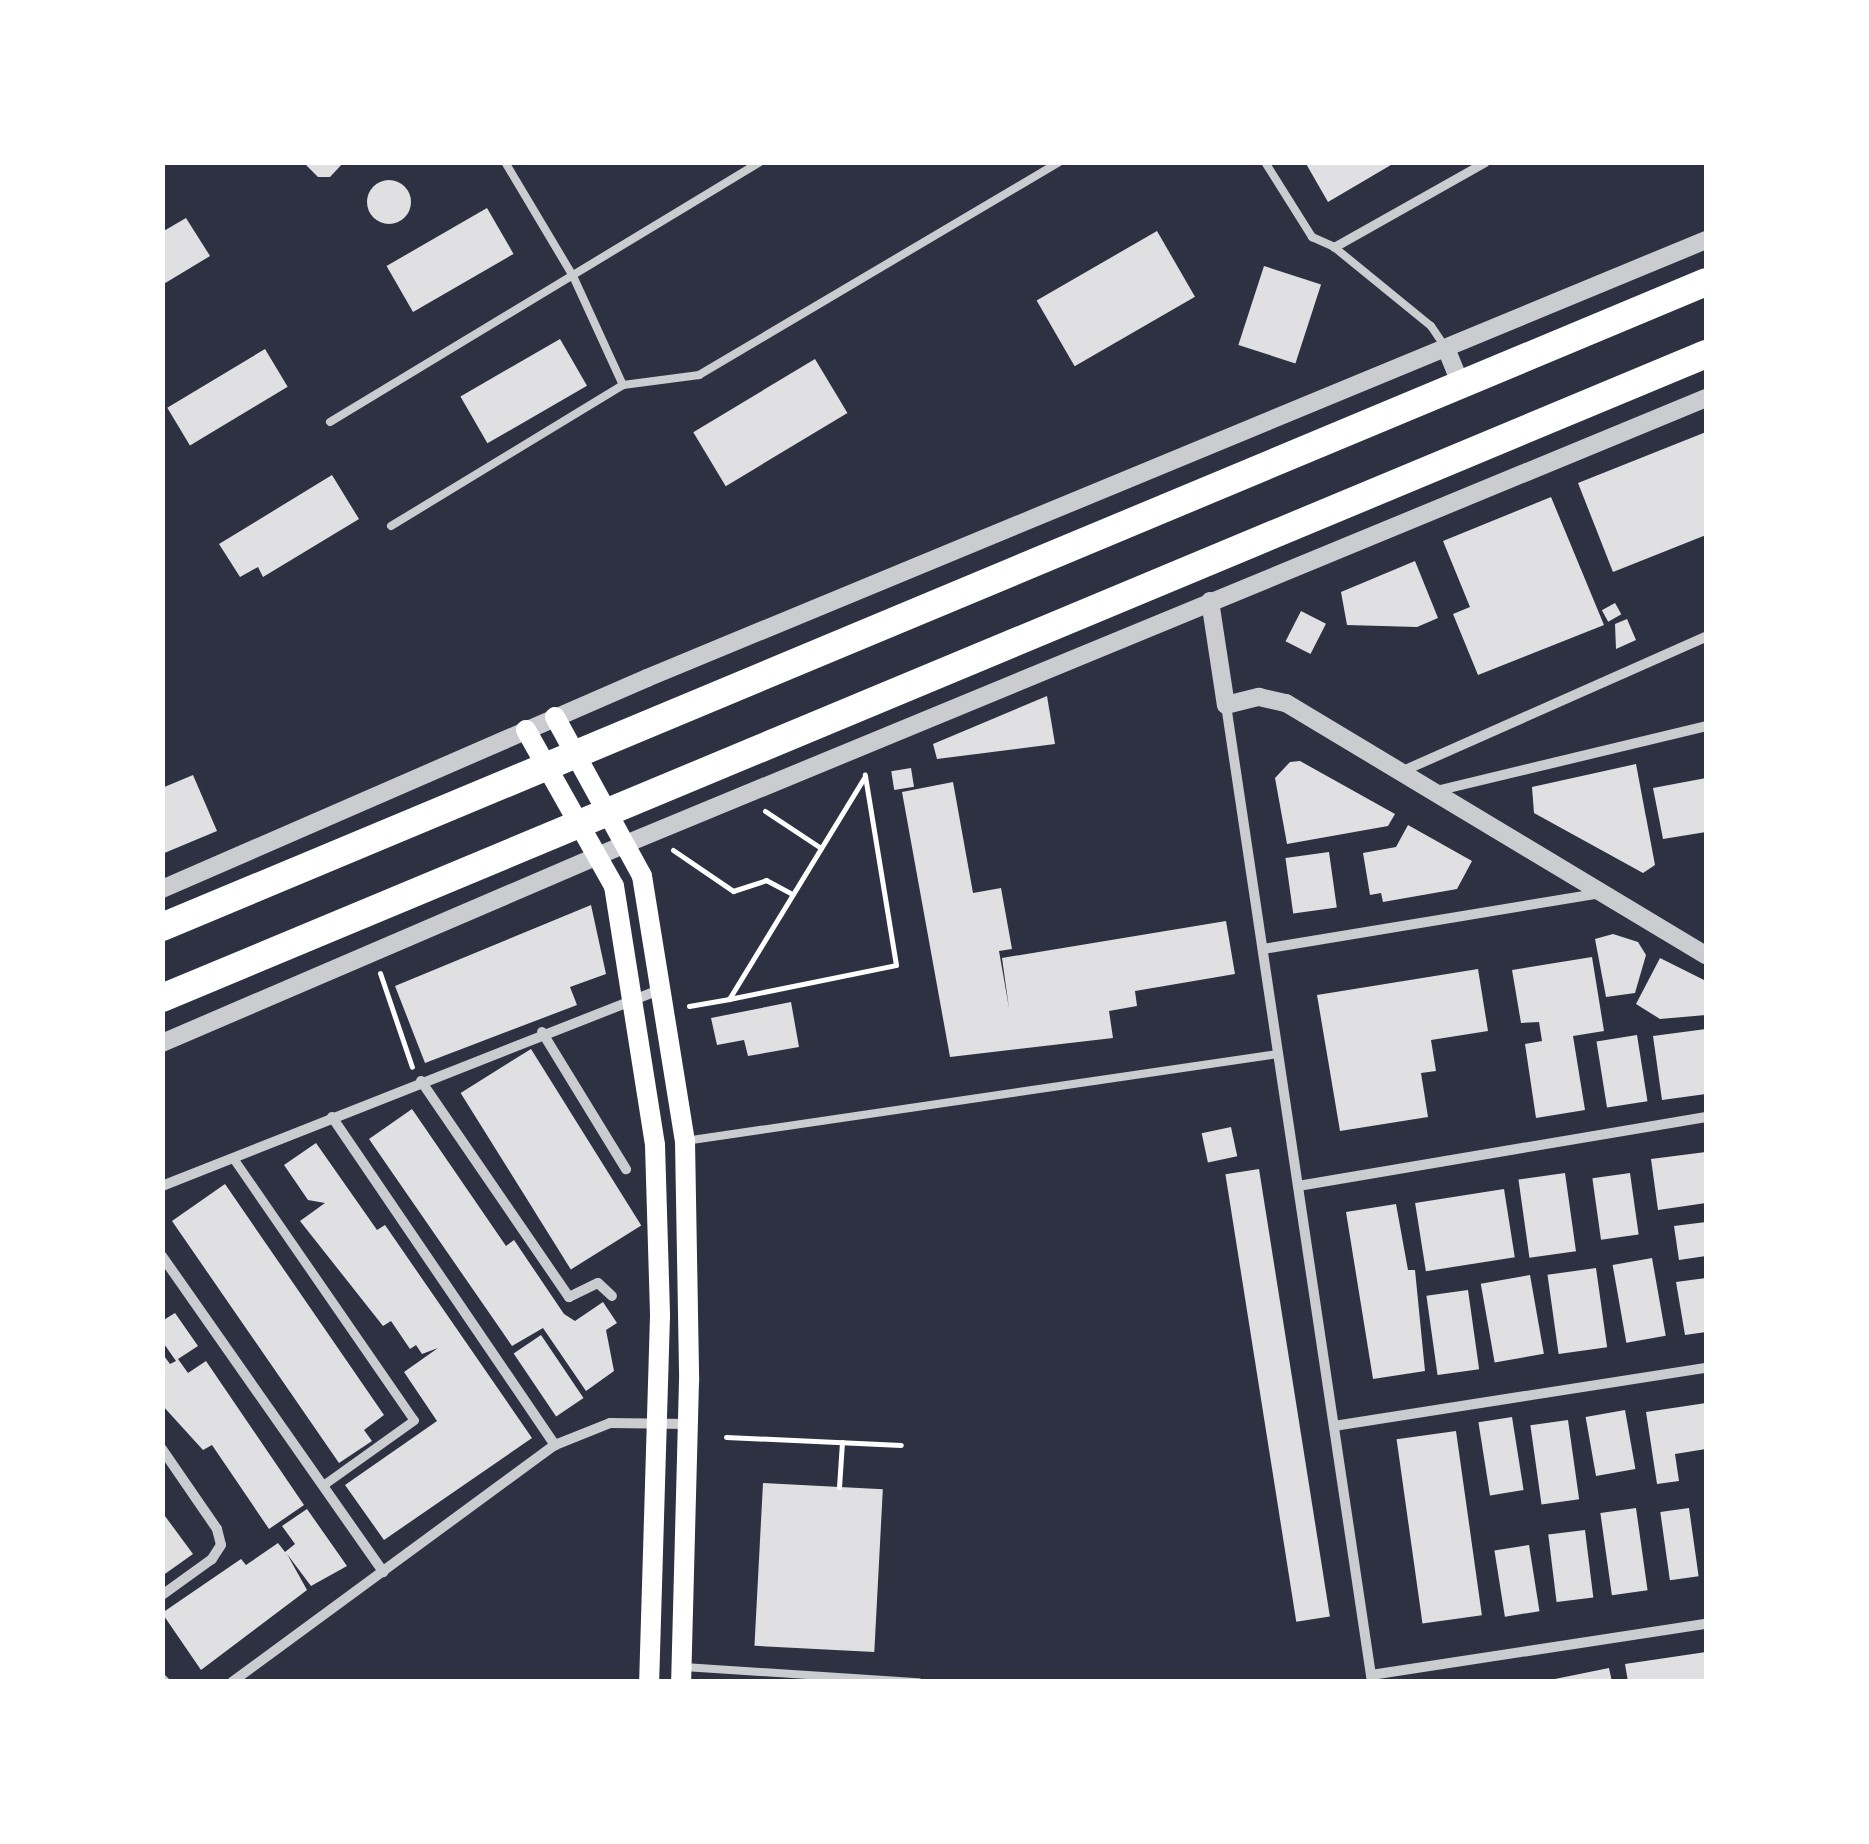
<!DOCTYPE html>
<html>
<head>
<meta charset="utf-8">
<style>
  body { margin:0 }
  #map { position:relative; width:1869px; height:1844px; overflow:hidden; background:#2d3142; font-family:Arial,sans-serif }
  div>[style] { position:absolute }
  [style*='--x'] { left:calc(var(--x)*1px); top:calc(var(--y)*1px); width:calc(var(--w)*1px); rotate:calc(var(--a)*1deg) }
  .building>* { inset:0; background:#e0e0e3; transform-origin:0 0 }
  .round { border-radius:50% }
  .path>* { height:5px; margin:-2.5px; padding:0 2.5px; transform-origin:2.5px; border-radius:2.5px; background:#fff }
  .service>* { height:8px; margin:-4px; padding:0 4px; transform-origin:4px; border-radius:4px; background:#caccd0 }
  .pedestrian>* { height:9px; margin:-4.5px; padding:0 4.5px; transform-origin:4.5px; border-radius:4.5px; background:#caccd0 }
  .minor>* { height:10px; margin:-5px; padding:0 5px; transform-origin:5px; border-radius:5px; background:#caccd0 }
  .tertiary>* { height:18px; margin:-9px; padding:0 9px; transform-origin:9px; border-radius:9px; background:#caccd0 }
  .secondary>* { height:20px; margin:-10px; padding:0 10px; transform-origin:10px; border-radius:10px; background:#fff }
  .trunk>* { height:28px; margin:-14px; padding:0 14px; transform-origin:14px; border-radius:14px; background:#fff }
  span { translate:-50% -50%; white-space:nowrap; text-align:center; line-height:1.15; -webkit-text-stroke:9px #fff; paint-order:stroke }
  .frame { position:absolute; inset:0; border:165px solid #fff; pointer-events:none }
</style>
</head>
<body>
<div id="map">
  <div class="building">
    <i style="clip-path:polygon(303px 162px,344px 162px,330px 177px,318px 177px)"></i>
    <i style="clip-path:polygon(1305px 162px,1396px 162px,1328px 202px)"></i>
    <i class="round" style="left:367px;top:180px;width:44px;height:44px"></i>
    <i style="left:487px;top:208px;width:53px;height:116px;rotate:60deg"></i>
    <i style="clip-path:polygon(186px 218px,210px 256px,162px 285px,162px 232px)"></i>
    <i style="left:1157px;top:231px;width:76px;height:139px;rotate:60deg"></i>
    <i style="left:1264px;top:266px;width:60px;height:83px;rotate:18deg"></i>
    <i style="left:560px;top:339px;width:54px;height:115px;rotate:60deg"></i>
    <i style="left:265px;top:349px;width:44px;height:114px;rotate:59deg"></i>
    <i style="left:815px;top:359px;width:63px;height:142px;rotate:59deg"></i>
    <i style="clip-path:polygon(1706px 432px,1706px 535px,1613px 572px,1578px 483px)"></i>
    <i style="clip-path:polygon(332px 475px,359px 519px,263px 577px,258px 567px,240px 577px,219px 544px)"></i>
    <i style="clip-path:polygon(1551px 497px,1604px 625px,1478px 675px,1453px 614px,1470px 607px,1443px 541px)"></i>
    <i style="clip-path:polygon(1415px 561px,1438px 618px,1417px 627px,1347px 625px,1341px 592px)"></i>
    <i style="left:1615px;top:603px;width:13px;height:15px;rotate:61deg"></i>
    <i style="left:1301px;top:611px;width:28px;height:34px;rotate:27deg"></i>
    <i style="clip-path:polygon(1627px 619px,1636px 640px,1616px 649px,1615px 624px)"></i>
    <i style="clip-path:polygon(1047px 696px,1055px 744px,937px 759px,933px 744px)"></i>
    <i style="clip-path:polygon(1300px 761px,1395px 814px,1388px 826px,1287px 844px,1275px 778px,1290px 762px)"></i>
    <i style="clip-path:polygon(1636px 764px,1655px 865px,1643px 873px,1534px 813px,1532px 787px)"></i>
    <i style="left:911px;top:768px;width:19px;height:20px;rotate:81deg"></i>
    <i style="clip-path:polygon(193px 775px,217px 831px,162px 854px,162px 788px)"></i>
    <i style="clip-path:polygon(1706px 778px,1706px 832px,1663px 839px,1653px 788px)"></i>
    <i style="clip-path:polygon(953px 782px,973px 893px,1001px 888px,1012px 949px,999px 951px,1009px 1008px,1002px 958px,1226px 921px,1235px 974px,1135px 991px,1137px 1006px,1109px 1011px,1113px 1038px,950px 1057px,902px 792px)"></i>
    <i style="clip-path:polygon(1408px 825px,1472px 861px,1457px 889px,1383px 902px,1381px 893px,1370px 895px,1363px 853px,1396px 847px)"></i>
    <i style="left:1329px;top:852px;width:56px;height:44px;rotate:82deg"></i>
    <i style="clip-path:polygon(591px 905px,606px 974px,570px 987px,577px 1005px,425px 1063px,395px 986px)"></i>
    <i style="clip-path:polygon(1613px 934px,1638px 942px,1646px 955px,1635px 993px,1606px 997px,1595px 939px)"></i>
    <i style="clip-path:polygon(1592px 957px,1604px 1031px,1573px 1036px,1585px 1110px,1536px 1118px,1525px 1044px,1542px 1041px,1539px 1022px,1521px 1023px,1512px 970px)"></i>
    <i style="clip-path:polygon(1660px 958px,1706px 981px,1706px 1015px,1660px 1019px,1636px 1004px)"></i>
    <i style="clip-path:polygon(1478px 969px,1488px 1031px,1431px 1040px,1436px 1071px,1421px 1073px,1428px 1117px,1340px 1131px,1317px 995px)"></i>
    <i style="clip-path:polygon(791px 1002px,799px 1047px,748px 1056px,744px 1040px,717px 1045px,711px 1018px)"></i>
    <i style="clip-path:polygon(1706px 1029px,1706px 1094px,1662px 1100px,1653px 1036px)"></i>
    <i style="left:1637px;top:1035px;width:67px;height:41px;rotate:81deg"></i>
    <i style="left:531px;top:1049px;width:208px;height:83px;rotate:58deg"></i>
    <i style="clip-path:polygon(412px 1109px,506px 1246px,514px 1240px,564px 1314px,575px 1321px,603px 1302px,617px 1323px,606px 1330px,614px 1371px,586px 1391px,543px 1328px,512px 1346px,369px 1139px)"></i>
    <i style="left:1231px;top:1127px;width:30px;height:30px;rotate:78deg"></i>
    <i style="clip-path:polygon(316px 1143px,377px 1230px,385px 1225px,532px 1438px,384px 1540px,345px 1485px,437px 1421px,404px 1372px,438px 1348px,422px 1354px,416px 1345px,410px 1349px,391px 1321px,383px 1326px,300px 1221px,325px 1203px,308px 1200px,284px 1165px)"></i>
    <i style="clip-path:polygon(1706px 1152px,1706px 1203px,1658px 1210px,1651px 1159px)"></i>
    <i style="left:1259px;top:1169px;width:453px;height:34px;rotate:81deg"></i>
    <i style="left:1565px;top:1173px;width:79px;height:47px;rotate:82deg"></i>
    <i style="left:1630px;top:1173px;width:62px;height:38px;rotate:82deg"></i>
    <i style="clip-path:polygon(225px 1184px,384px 1415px,364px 1430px,372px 1441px,339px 1463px,172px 1221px)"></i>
    <i style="left:1504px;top:1189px;width:69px;height:90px;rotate:81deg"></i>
    <i style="clip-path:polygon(1396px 1204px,1408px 1270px,1415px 1270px,1425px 1371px,1373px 1379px,1346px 1212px)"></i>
    <i style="clip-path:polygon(1706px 1222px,1706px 1256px,1679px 1260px,1674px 1226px)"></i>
    <i style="left:1652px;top:1258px;width:79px;height:40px;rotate:80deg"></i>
    <i style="left:1596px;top:1268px;width:80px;height:49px;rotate:82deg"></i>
    <i style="left:1530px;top:1275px;width:80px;height:50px;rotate:80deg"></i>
    <i style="clip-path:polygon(1706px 1278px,1706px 1332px,1685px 1335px,1676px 1282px)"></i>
    <i style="left:1468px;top:1290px;width:80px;height:42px;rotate:82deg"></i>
    <i style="clip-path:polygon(175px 1313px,198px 1346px,178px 1359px,188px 1373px,206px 1361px,304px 1505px,269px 1529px,212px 1445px,203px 1450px,162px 1405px,162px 1353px,170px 1364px,176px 1361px,162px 1341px,162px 1321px)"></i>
    <i style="left:541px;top:1335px;width:76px;height:33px;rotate:56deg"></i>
    <i style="clip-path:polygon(1706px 1403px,1706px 1449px,1675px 1454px,1679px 1481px,1657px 1484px,1646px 1412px)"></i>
    <i style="left:1625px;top:1410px;width:60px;height:40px;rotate:80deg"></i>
    <i style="left:1512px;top:1417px;width:74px;height:34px;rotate:81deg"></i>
    <i style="left:1568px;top:1420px;width:80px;height:38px;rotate:82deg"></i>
    <i style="left:1456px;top:1431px;width:186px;height:60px;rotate:82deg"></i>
    <i style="left:763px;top:1483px;width:120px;height:163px;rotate:3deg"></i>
    <i style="left:1636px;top:1508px;width:83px;height:36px;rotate:82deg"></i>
    <i style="left:1689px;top:1508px;width:69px;height:29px;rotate:82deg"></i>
    <i style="clip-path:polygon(307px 1509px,347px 1566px,311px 1586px,287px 1554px,307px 1590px,201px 1670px,162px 1613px,241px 1559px,246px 1565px,278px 1543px,285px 1552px,295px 1544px,282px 1526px)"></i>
    <i style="clip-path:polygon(162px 1512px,193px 1554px,162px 1576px)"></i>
    <i style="left:1585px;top:1530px;width:68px;height:37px;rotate:83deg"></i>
    <i style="left:1529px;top:1545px;width:67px;height:35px;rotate:81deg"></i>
    <i style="clip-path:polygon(1706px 1652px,1706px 1682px,1628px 1682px,1625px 1664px)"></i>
    <i style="clip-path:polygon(1609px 1668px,1612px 1682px,1550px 1682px,1550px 1680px)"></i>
  </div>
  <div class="path">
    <i style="--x:765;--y:811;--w:67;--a:33.5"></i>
    <i style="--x:673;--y:850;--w:73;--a:34.3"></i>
    <i style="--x:733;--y:891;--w:35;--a:-18"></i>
    <i style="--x:766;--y:880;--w:30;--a:28"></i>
    <i style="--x:380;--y:973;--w:99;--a:71.2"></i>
    <i style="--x:729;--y:999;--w:170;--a:-11.5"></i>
    <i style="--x:896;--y:965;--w:193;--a:-99.3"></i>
    <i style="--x:689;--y:1006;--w:41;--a:-9.9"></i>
    <i style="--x:729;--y:999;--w:261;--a:-58.6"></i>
    <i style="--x:726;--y:1437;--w:175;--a:2.6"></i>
    <i style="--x:839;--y:1487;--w:45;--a:-86.2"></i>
  </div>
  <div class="service">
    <i style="--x:505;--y:162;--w:133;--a:59.2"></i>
    <i style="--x:573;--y:276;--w:120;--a:65.4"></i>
    <i style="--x:1265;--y:162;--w:89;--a:57.9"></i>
    <i style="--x:1312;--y:237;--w:24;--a:24"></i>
    <i style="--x:1334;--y:247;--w:125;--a:39.2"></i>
    <i style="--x:1431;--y:326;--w:27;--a:56"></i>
    <i style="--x:330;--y:422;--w:502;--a:-31.16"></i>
    <i style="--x:391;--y:526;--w:271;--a:-31.3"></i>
    <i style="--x:623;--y:385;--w:77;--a:-7.5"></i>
    <i style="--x:699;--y:375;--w:418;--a:-30.6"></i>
    <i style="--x:685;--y:1141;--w:599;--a:-8.35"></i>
    <i style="--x:684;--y:1667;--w:235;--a:3.7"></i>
  </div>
  <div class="pedestrian">
    <i style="--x:1334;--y:247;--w:173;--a:-29.4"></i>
    <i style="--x:233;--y:1158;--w:318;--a:55.4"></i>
    <i style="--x:414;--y:1420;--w:112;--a:144.5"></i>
  </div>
  <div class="minor">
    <i style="--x:1226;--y:705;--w:988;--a:81.5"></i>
    <i style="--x:1403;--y:771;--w:331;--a:-23.9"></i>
    <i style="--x:1436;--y:791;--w:278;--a:-13.5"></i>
    <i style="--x:1263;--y:949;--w:344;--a:-9.4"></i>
    <i style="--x:542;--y:1032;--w:161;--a:58.5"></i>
    <i style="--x:421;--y:1081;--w:262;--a:55.6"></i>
    <i style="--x:569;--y:1297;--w:32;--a:-26"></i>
    <i style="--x:598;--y:1283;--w:19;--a:43"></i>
    <i style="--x:332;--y:1117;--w:397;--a:55.8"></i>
    <i style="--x:162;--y:1186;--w:540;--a:-21.53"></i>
    <i style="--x:1298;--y:1186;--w:414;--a:-9.6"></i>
    <i style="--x:162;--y:1256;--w:386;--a:55"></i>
    <i style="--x:1334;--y:1426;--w:376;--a:-8.9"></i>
    <i style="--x:162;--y:1449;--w:97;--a:55.5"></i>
    <i style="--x:217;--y:1529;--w:16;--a:76"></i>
    <i style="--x:221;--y:1545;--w:17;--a:123"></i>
    <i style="--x:212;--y:1559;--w:62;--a:144.2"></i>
    <i style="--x:1371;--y:1675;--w:339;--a:-8.7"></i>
    <i style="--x:162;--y:1679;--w:4;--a:45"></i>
    <i style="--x:232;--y:1682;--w:401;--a:-36.3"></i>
    <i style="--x:555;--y:1445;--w:59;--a:-21.8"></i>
    <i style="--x:610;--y:1423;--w:78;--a:0.7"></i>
  </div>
  <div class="tertiary">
    <i style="--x:1446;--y:348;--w:40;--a:68"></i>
    <i style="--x:1210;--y:601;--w:105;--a:81.3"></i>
    <i style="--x:1226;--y:705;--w:34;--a:-14"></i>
    <i style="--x:1259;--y:697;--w:28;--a:13"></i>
    <i style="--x:1286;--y:703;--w:490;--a:31"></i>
    <i style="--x:162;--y:889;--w:529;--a:-23.51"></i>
    <i style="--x:647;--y:678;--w:1146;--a:-22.47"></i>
    <i style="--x:162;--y:1043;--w:507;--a:-23.23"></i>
    <i style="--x:628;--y:843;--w:1166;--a:-22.43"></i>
  </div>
  <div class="secondary">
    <i style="--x:555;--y:717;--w:181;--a:61.3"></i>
    <i style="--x:642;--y:876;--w:268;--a:80.8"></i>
    <i style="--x:685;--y:1141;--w:240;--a:89"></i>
    <i style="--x:689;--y:1381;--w:301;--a:91.5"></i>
    <i style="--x:526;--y:730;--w:179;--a:60.6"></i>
    <i style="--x:614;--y:886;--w:262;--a:81"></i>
    <i style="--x:655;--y:1145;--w:171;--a:88.3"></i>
    <i style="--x:660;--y:1316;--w:366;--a:91.7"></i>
  </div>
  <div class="trunk">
    <i style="--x:162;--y:927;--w:1673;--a:-22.67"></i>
    <i style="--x:162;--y:998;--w:1673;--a:-22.64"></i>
  </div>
  <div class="frame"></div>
</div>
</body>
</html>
